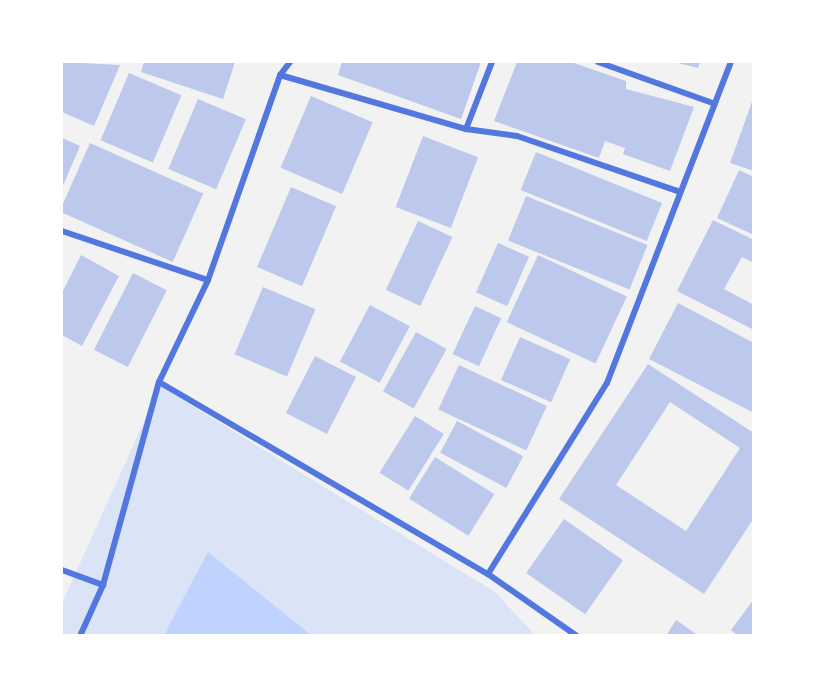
<!DOCTYPE html>
<html>
<head>
<meta charset="utf-8">
<style>
  body { margin:0 }
  #map { position:relative; width:815px; height:697px; overflow:hidden; background:#f2f2f2; font-family:"Space Grotesk",sans-serif }
  div>[style] { position:absolute }
  [style*='--x'] { left:calc(var(--x)*1px); top:calc(var(--y)*1px); width:calc(var(--w)*1px); rotate:calc(var(--a)*1deg) }
  .green>* { inset:0; background:#dbe4f7 }
  .water>* { inset:0; background:#bfd3fe }
  .building>* { inset:0; background:#bdc9ec; transform-origin:0 0 }
  .minor>* { height:6px; margin:-3px; padding:0 3px; transform-origin:3px; border-radius:3px; background:#5277de }
  span { translate:-50% -50%; white-space:nowrap; text-align:center; line-height:1.15; -webkit-text-stroke:4.5px #fff; paint-order:stroke }
  .frame { position:absolute; inset:0; border:63px solid #fff; pointer-events:none }
</style>
</head>
<body>
<div id="map">
  <div class="green">
    <i style="clip-path:polygon(160px 386px,495px 592px,535px 635px,62px 636px,62px 603px)"></i>
  </div>
  <div class="water">
    <i style="clip-path:polygon(208px 552px,311px 635px,164px 635px)"></i>
  </div>
  <div class="building">
    <i style="clip-path:polygon(62px 62px,120px 65px,94px 126px,62px 112px)"></i>
    <i style="clip-path:polygon(144px 62px,187px 63px,235px 62px,223px 99px,141px 72px)"></i>
    <i style="clip-path:polygon(342px 62px,481px 62px,461px 119px,338px 75px)"></i>
    <i style="clip-path:polygon(517px 62px,571px 62px,626px 81px,626px 89px,694px 107px,670px 171px,623px 154px,625px 148px,605px 141px,599px 158px,494px 121px)"></i>
    <i style="clip-path:polygon(674px 62px,700px 62px,698px 68px)"></i>
    <i style="left:129px;top:73px;width:57px;height:73px;rotate:23deg"></i>
    <i style="left:311px;top:96px;width:67px;height:78px;rotate:23deg"></i>
    <i style="left:198px;top:99px;width:52px;height:76px;rotate:23deg"></i>
    <i style="clip-path:polygon(753px 99px,754px 99px,754px 171px,730px 163px)"></i>
    <i style="left:423px;top:136px;width:59px;height:76px;rotate:21deg"></i>
    <i style="clip-path:polygon(62px 138px,80px 146px,62px 188px)"></i>
    <i style="left:90px;top:143px;width:124px;height:75px;rotate:24deg"></i>
    <i style="left:536px;top:152px;width:136px;height:41px;rotate:22deg"></i>
    <i style="clip-path:polygon(739px 170px,754px 177px,754px 235px,717px 218px)"></i>
    <i style="left:291px;top:187px;width:49px;height:87px;rotate:23deg"></i>
    <i style="left:526px;top:196px;width:131px;height:48px;rotate:22deg"></i>
    <i style="clip-path:polygon(713px 220px,754px 240px,754px 263px,742px 257px,724px 289px,754px 305px,754px 330px,677px 291px)"></i>
    <i style="left:418px;top:221px;width:38px;height:76px;rotate:25deg"></i>
    <i style="left:498px;top:243px;width:34px;height:54px;rotate:24deg"></i>
    <i style="clip-path:polygon(81px 255px,119px 276px,82px 346px,62px 335px,62px 293px)"></i>
    <i style="left:538px;top:255px;width:98px;height:74px;rotate:25deg"></i>
    <i style="left:133px;top:273px;width:38px;height:86px;rotate:27deg"></i>
    <i style="left:263px;top:287px;width:57px;height:73px;rotate:23deg"></i>
    <i style="clip-path:polygon(678px 303px,754px 343px,754px 413px,649px 359px)"></i>
    <i style="left:370px;top:305px;width:45px;height:64px;rotate:28deg"></i>
    <i style="left:475px;top:306px;width:29px;height:53px;rotate:25deg"></i>
    <i style="left:416px;top:332px;width:35px;height:68px;rotate:29deg"></i>
    <i style="left:520px;top:337px;width:55px;height:47px;rotate:24deg"></i>
    <i style="left:315px;top:356px;width:46px;height:64px;rotate:27deg"></i>
    <i style="clip-path:polygon(evenodd,648px 364px,754px 433px,754px 518px,704px 594px,559px 499px,648px 364px,670px 402px,740px 448px,686px 531px,616px 485px,670px 402px)"></i>
    <i style="left:459px;top:365px;width:97px;height:49px;rotate:25deg"></i>
    <i style="left:415px;top:416px;width:34px;height:67px;rotate:32deg"></i>
    <i style="left:457px;top:421px;width:75px;height:36px;rotate:28deg"></i>
    <i style="left:435px;top:457px;width:70px;height:49px;rotate:32deg"></i>
    <i style="left:564px;top:519px;width:72px;height:66px;rotate:35deg"></i>
    <i style="clip-path:polygon(754px 599px,754px 636px,738px 636px,731px 630px)"></i>
    <i style="clip-path:polygon(676px 620px,699px 636px,666px 636px)"></i>
  </div>
  <div class="minor">
    <i style="--x:598;--y:62;--w:124;--a:19.7"></i>
    <i style="--x:280;--y:75;--w:194;--a:16.2"></i>
    <i style="--x:466;--y:129;--w:51;--a:7.8"></i>
    <i style="--x:517;--y:136;--w:170;--a:18.9"></i>
    <i style="--x:466;--y:129;--w:72;--a:-68.8"></i>
    <i style="--x:62;--y:231;--w:154;--a:18.6"></i>
    <i style="--x:159;--y:382;--w:381;--a:30.3"></i>
    <i style="--x:488;--y:574;--w:108;--a:34.9"></i>
    <i style="--x:62;--y:570;--w:44;--a:20.1"></i>
    <i style="--x:488;--y:574;--w:225;--a:-58.1"></i>
    <i style="--x:607;--y:383;--w:344;--a:-68.9"></i>
    <i style="--x:80;--y:636;--w:56;--a:-65.7"></i>
    <i style="--x:103;--y:585;--w:211;--a:-74.6"></i>
    <i style="--x:159;--y:382;--w:113;--a:-64.3"></i>
    <i style="--x:208;--y:280;--w:217;--a:-70.6"></i>
    <i style="--x:280;--y:75;--w:16;--a:-52"></i>
  </div>
  <div class="frame"></div>
</div>
</body>
</html>
